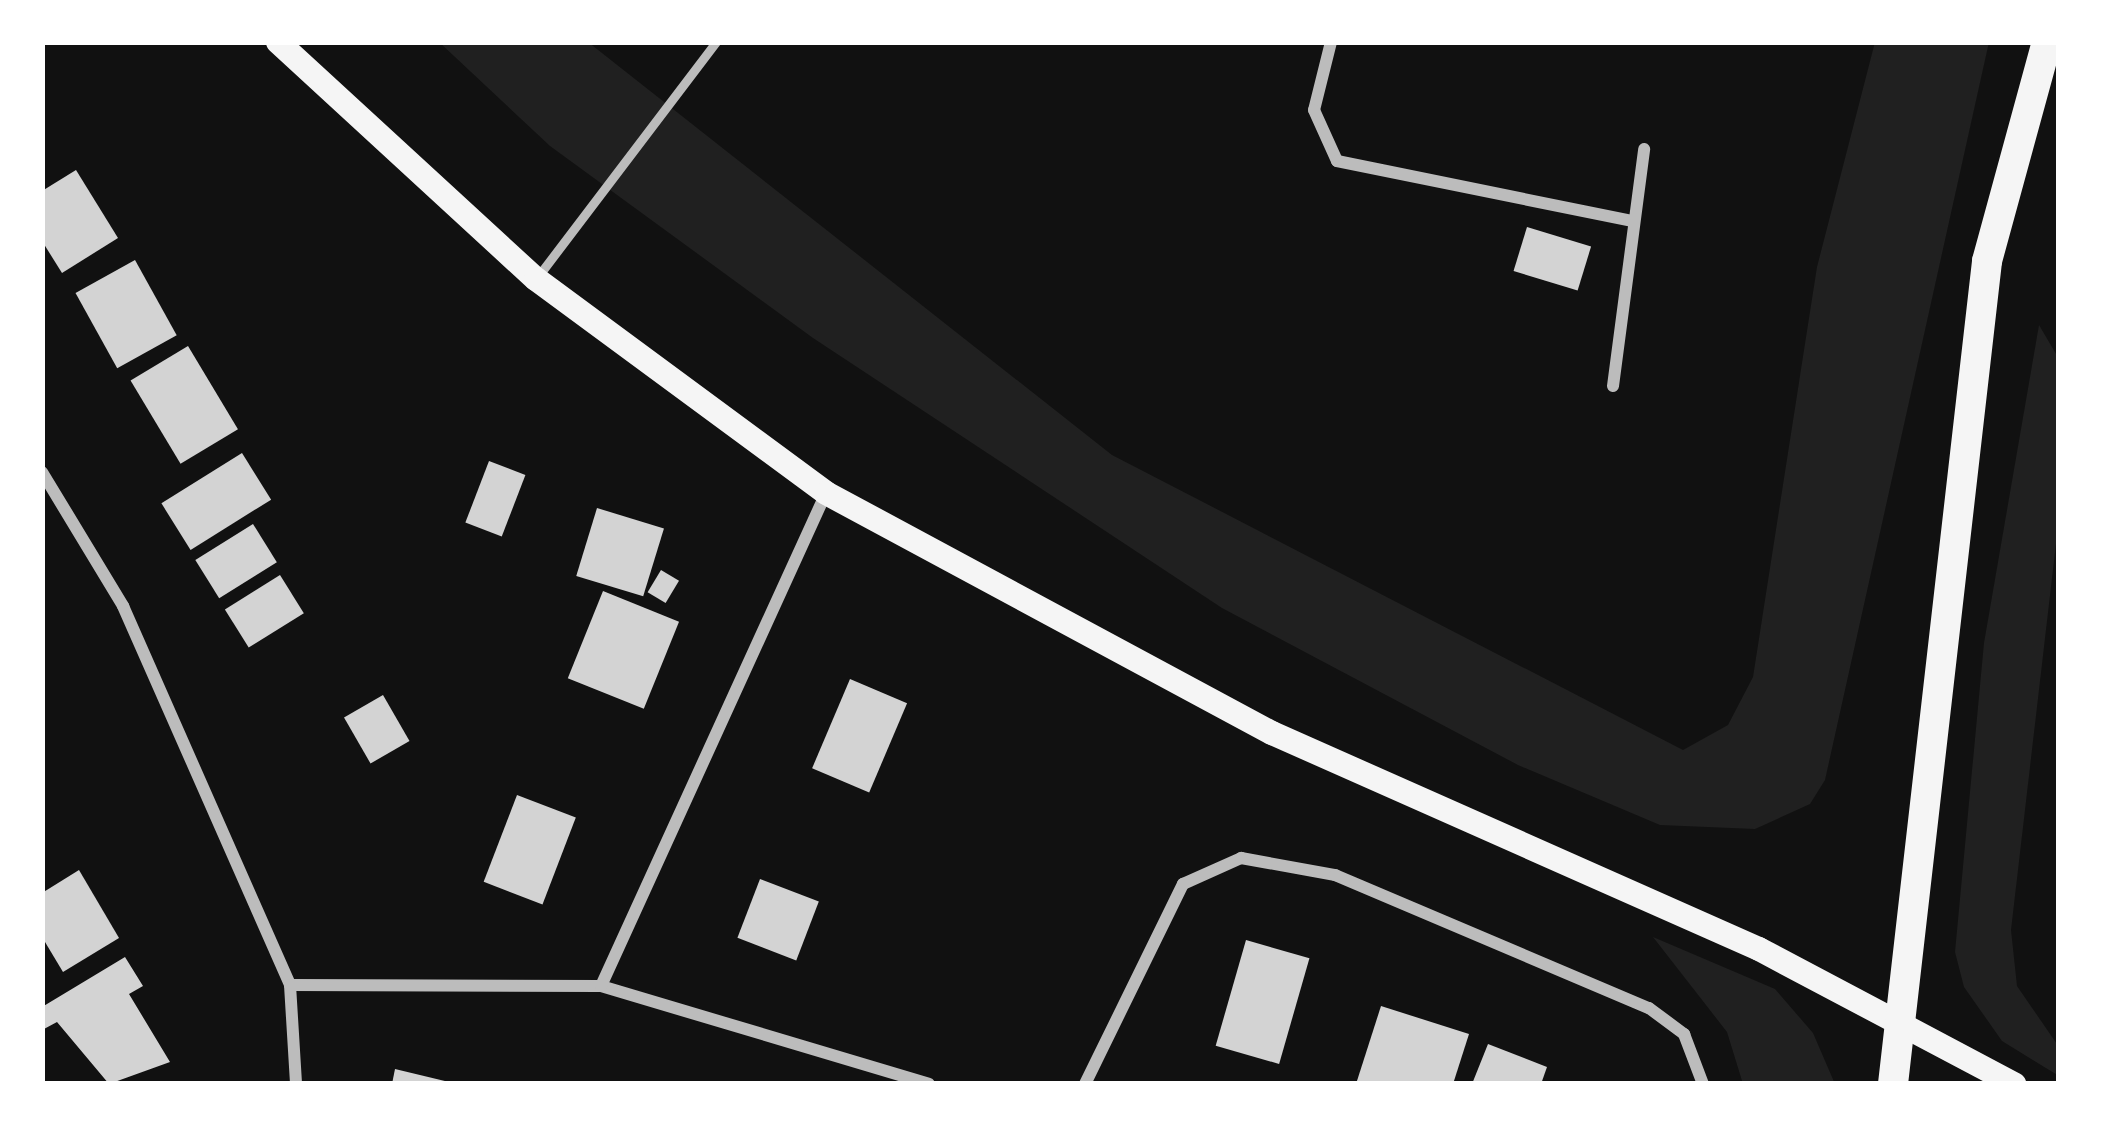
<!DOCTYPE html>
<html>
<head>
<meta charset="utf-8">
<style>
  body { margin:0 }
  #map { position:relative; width:2101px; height:1126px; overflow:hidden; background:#111; font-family:"Source Serif 4",serif }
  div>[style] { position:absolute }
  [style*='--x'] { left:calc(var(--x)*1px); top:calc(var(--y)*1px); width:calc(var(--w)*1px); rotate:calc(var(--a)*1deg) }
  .green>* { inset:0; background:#202020 }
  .building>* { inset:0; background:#d3d3d3; transform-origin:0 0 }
  .service>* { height:9px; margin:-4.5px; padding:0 4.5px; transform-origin:4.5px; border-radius:4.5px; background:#bcbcbc }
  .minor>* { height:12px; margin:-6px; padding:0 6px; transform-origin:6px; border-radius:6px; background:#bcbcbc }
  .secondary>* { height:24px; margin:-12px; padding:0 12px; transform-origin:12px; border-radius:12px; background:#f5f5f5 }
  .primary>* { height:30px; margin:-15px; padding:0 15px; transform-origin:15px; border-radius:15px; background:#f5f5f5 }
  span { translate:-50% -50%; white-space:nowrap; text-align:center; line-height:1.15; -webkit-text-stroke:12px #fff; paint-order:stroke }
  .frame { position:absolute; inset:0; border:45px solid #fff; pointer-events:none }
</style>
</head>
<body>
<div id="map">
  <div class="green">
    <i style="clip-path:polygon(439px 42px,588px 42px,1112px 455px,1683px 750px,1728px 725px,1753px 677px,1817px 267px,1875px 42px,1989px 42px,1825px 780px,1810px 804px,1755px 829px,1660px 825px,1518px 765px,1222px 608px,813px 338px,550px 146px)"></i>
    <i style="clip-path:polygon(2039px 325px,2059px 359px,2059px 518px,2011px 930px,2017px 986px,2059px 1047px,2059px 1076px,2002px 1041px,1964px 987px,1955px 952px,1984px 643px)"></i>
    <i style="clip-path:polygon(1653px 937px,1775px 989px,1813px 1033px,1835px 1084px,1743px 1084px,1727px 1032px)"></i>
  </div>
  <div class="building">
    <i style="clip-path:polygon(76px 170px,118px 238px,62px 273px,42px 241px,42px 191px)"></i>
    <i style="left:1527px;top:227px;width:67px;height:46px;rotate:17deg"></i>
    <i style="left:135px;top:260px;width:86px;height:68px;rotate:61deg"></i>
    <i style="left:188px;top:346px;width:97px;height:67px;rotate:59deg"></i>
    <i style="left:242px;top:453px;width:55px;height:95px;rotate:58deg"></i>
    <i style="left:489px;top:461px;width:39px;height:66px;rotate:21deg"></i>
    <i style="left:597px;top:508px;width:70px;height:71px;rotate:17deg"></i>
    <i style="left:253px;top:524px;width:45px;height:68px;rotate:58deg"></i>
    <i style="left:661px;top:570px;width:21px;height:26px;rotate:31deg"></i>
    <i style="left:280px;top:575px;width:45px;height:65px;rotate:58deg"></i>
    <i style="left:603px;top:591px;width:82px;height:94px;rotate:22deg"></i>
    <i style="left:850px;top:679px;width:62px;height:97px;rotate:23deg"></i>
    <i style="left:383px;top:695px;width:53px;height:45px;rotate:60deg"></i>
    <i style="left:517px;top:795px;width:63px;height:93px;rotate:21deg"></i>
    <i style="clip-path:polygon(79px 870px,119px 938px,63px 972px,42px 937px,42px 893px)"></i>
    <i style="left:760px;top:879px;width:63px;height:63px;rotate:21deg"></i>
    <i style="left:1246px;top:940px;width:66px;height:110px;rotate:16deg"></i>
    <i style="clip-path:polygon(125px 957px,143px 986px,129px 994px,170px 1062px,109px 1084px,57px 1022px,44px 1029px,42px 1007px)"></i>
    <i style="clip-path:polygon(1381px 1006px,1469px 1034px,1453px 1084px,1356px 1084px)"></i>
    <i style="clip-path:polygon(1488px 1044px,1547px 1067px,1541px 1084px,1472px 1084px)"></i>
    <i style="clip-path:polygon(395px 1069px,449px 1082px,448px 1084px,392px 1084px)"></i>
  </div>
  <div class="service">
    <i style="--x:539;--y:275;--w:293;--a:-52.8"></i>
  </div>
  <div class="minor">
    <i style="--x:1331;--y:42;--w:70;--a:104"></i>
    <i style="--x:1314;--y:110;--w:56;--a:65.7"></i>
    <i style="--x:1337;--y:161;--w:302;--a:11.5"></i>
    <i style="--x:1613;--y:386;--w:239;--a:-82.5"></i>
    <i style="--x:42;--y:472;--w:157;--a:58.8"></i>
    <i style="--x:123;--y:606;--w:414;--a:66.2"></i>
    <i style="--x:290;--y:985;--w:99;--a:86.5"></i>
    <i style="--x:290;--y:985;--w:311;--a:0.2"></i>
    <i style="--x:601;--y:986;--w:342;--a:16.6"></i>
    <i style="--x:601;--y:986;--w:542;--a:-65.47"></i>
    <i style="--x:1085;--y:1084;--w:223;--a:-63.9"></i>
    <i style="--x:1183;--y:884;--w:64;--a:-24.1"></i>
    <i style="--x:1241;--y:858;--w:96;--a:10.3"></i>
    <i style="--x:1335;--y:875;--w:341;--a:23"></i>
    <i style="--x:1649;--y:1008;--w:44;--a:36.6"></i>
    <i style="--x:1684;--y:1034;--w:53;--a:69.2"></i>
  </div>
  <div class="secondary">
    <i style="--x:278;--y:42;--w:350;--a:42.6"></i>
    <i style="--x:536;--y:279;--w:360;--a:36.4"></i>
    <i style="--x:826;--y:493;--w:506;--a:28.29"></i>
    <i style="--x:1272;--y:733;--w:533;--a:23.92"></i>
    <i style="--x:1759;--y:949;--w:289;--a:27.9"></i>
  </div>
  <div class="primary">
    <i style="--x:1893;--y:1084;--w:828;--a:-83.48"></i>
    <i style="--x:1987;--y:261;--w:227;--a:-74.7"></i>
  </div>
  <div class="frame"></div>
</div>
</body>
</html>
